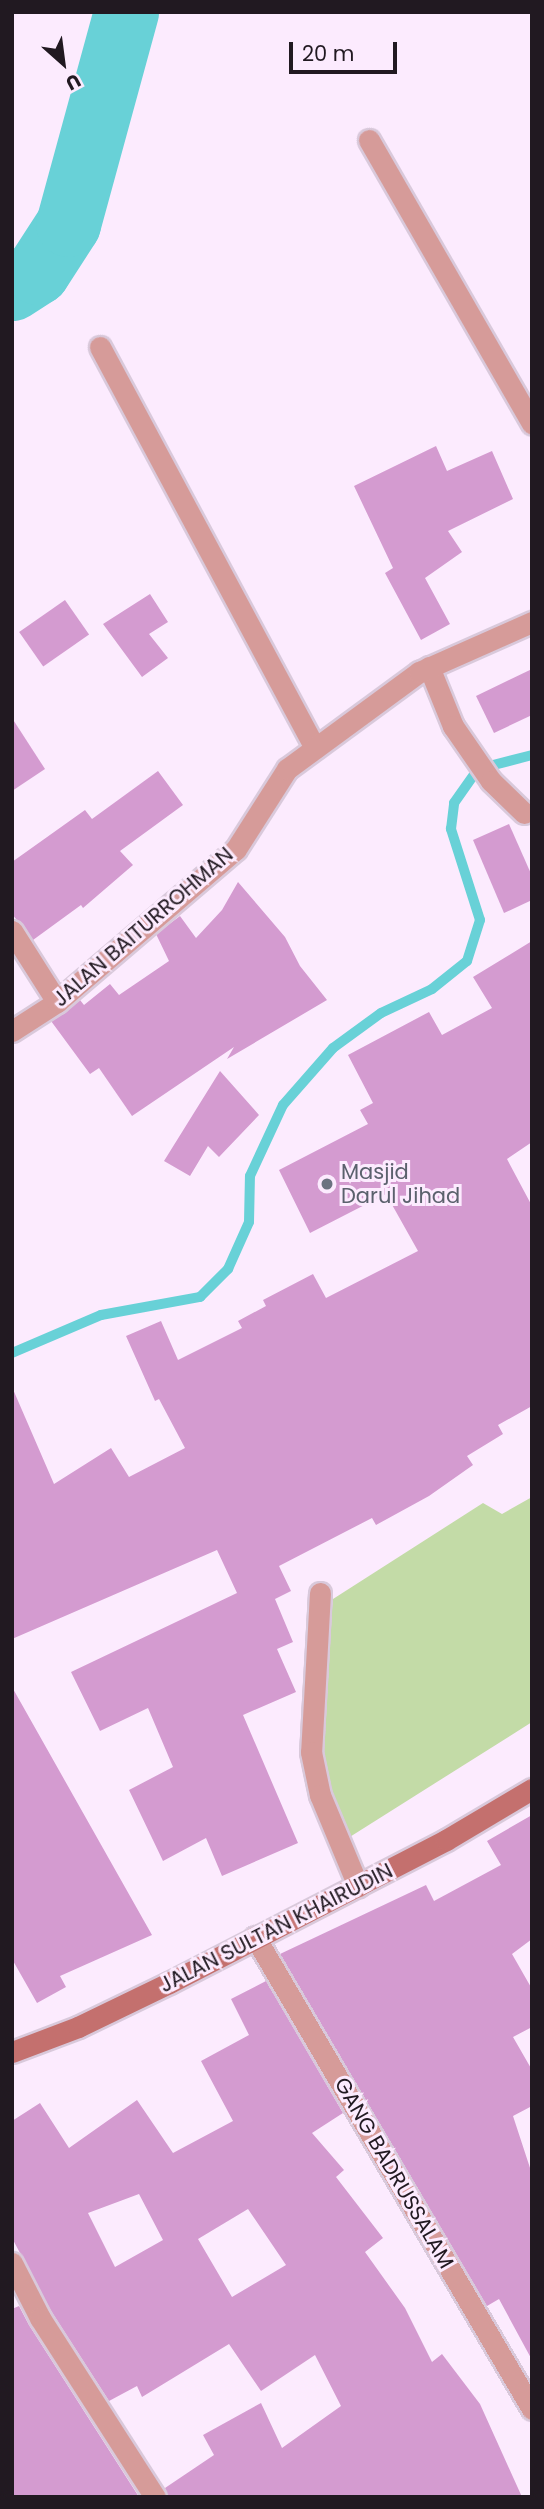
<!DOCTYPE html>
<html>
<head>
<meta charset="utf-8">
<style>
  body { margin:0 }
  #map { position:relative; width:544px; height:2509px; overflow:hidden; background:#fcebfe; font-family:Poppins,sans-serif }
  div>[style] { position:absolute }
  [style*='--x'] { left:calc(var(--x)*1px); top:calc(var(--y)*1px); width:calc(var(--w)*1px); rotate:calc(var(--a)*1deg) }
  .green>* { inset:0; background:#c3dba7 }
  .stream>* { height:10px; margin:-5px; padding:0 5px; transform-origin:5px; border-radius:5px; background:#68d1d7 }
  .river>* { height:65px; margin:-32.5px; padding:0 32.5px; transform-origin:32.5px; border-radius:32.5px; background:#68d1d7 }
  .building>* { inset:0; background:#d49bd0; transform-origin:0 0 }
  .roads { filter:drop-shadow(2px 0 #d9c9db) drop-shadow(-2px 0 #d9c9db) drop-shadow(0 2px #d9c9db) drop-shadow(0 -2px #d9c9db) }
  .street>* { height:21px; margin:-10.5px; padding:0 10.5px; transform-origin:10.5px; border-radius:10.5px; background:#d69b99 }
  .secondary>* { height:21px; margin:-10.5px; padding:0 10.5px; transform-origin:10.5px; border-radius:10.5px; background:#c4706e }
  .dots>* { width:19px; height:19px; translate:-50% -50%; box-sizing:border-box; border:4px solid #fcebfe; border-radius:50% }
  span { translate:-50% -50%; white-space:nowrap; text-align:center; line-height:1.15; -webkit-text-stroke:6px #fcebfe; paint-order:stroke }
  .street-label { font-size:21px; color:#211921 }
  .worship-label { font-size:21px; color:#5b616d }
  .left { translate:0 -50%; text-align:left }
  .frame { position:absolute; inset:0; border:14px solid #211921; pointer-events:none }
  .north { position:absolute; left:28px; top:28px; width:70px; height:70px; -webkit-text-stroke:5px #fcebfe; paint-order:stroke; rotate:152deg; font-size:19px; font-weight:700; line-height:28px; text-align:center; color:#211921 }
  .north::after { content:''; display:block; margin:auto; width:24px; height:32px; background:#211921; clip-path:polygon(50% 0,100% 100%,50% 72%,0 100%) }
  .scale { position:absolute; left:289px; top:42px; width:108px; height:32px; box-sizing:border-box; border:4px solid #211921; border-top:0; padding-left:9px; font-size:21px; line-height:24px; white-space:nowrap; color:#211921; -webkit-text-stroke:5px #fcebfe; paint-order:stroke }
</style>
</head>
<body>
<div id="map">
  <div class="green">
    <i style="clip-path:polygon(532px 1497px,532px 1722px,345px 1840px,314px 1757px,333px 1599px,483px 1503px,502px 1514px)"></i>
  </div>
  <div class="stream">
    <i style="--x:12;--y:1353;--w:97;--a:-23.1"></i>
    <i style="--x:101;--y:1315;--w:101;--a:-10.3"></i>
    <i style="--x:200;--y:1297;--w:40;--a:-45"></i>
    <i style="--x:228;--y:1269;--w:51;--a:-65.9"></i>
    <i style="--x:249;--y:1222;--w:46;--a:-88.8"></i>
    <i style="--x:250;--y:1176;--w:78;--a:-65.1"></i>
    <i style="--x:283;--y:1105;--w:76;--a:-48.7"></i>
    <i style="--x:333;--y:1048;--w:59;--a:-36.1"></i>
    <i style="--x:381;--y:1013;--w:56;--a:-25.2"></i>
    <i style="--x:432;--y:989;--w:45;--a:-38.7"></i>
    <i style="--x:467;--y:961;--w:43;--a:-72.4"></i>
    <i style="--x:480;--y:920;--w:96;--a:-107.7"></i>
    <i style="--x:451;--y:829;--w:26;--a:-83"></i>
    <i style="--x:454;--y:803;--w:42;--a:-54.8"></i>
    <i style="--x:478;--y:769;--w:56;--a:-14.5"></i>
  </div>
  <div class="river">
    <i style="--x:12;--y:288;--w:30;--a:-33"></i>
    <i style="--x:37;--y:272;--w:57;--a:-57.1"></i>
    <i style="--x:68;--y:224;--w:220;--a:-74.7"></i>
  </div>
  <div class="building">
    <i style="clip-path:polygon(436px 446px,447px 471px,492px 451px,513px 499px,448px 531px,462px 552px,425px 578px,450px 624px,421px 640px,385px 573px,393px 568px,354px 486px)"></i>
    <i style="clip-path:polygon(150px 594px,168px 622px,149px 634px,168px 658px,142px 677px,103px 624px)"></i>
    <i style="left:65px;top:600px;width:42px;height:56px;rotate:55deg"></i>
    <i style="clip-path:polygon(532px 669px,532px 715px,494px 733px,476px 696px)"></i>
    <i style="clip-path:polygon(12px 718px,45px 769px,12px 791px)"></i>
    <i style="clip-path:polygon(158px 771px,183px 805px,120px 851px,133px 865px,83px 908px,81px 905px,33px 940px,12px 914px,12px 862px,85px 810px,92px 819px)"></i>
    <i style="clip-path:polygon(509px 824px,532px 876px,532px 900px,504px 913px,473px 840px)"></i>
    <i style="clip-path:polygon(238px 882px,285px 937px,300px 966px,327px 1000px,227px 1059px,234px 1047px,132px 1116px,99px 1068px,90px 1074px,51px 1021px,80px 1000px,84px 1005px,110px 984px,119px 995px,169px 961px,156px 934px,180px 916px,196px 938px,222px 910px)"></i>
    <i style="clip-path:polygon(532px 941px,532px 1142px,507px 1159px,532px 1206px,532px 1406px,498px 1425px,503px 1434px,467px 1456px,473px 1465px,429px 1496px,376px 1525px,372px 1518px,279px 1566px,291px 1591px,275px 1599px,293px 1642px,277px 1649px,296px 1692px,243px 1715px,298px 1843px,222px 1876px,206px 1838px,163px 1861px,129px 1790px,173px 1767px,148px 1708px,100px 1731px,71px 1672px,237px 1593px,217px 1550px,12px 1639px,12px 1387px,54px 1484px,111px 1448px,129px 1477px,185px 1448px,159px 1399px,155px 1401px,126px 1336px,161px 1321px,178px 1360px,242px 1328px,238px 1321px,266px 1306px,263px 1300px,313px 1274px,326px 1298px,418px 1251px,386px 1194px,310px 1233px,279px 1170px,368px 1124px,360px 1110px,373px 1103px,348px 1055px,429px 1012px,442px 1035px,492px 1008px,473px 977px)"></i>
    <i style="clip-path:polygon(220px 1071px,259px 1115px,219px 1157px,208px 1146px,190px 1176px,164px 1161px)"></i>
    <i style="clip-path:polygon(12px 1687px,152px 1935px,60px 1976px,66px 1987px,37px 2003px,12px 1959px)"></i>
    <i style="clip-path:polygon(532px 1815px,532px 1939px,512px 1954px,532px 1989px,532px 2027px,513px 2037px,532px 2070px,532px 2106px,513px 2116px,532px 2174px,532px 2360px,499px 2299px,487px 2306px,280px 1954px,426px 1885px,434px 1901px,501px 1865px,487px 1841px)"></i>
    <i style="clip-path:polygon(evenodd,266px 1981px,343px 2113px,312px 2133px,344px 2170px,336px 2177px,383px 2238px,365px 2252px,405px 2308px,432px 2362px,442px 2354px,480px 2404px,522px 2497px,168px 2497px,165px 2488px,214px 2455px,203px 2435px,261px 2403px,282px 2448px,341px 2406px,315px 2355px,261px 2391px,229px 2344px,142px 2397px,137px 2386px,109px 2401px,51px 2311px,12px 2238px,12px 2121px,40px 2103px,69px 2148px,137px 2100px,173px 2153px,233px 2121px,201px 2061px,249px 2035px,231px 1999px,266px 1981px,139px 2194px,163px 2240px,115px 2267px,88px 2213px,139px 2194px,266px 1981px,248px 2209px,286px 2265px,232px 2297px,198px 2239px,248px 2209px)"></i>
    <i style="clip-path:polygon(19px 2306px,29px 2325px,139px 2497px,12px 2497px,12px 2309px)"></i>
  </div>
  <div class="roads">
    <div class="street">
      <i style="--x:369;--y:140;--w:327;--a:60.1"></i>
      <i style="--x:100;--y:347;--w:455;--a:61.8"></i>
      <i style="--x:429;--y:667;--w:64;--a:67.9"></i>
      <i style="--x:453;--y:726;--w:67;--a:55.4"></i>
      <i style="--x:491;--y:781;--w:46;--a:44.1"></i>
      <i style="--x:12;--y:931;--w:84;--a:57.6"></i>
      <i style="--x:12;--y:1031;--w:54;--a:-32.8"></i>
      <i style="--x:57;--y:1002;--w:235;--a:-40.5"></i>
      <i style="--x:236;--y:849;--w:95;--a:-57.5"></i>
      <i style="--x:287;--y:769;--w:164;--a:-36.3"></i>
      <i style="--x:419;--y:672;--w:124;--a:-23.9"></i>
      <i style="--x:320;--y:1593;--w:159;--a:93.2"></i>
      <i style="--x:311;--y:1752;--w:44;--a:78.2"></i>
      <i style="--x:320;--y:1795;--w:99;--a:67.3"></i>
      <i style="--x:255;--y:1937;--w:547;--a:59.59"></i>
      <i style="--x:12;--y:2263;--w:62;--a:63"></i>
      <i style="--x:40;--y:2318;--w:213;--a:57.3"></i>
    </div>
    <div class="secondary">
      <i style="--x:12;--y:2052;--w:71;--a:-20.7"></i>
      <i style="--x:78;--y:2027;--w:101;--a:-25.8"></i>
      <i style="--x:169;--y:1983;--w:312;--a:-27.3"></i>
      <i style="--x:446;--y:1840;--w:100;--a:-30.7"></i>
    </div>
  </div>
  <div class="dots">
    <i style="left:327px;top:1184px;background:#6b7280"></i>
  </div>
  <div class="street-label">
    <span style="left:143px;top:927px;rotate:-41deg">JALAN BAITURROHMAN</span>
    <span style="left:276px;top:1928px;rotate:-27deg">JALAN SULTAN KHAIRUDIN</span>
    <span style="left:394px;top:2173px;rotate:60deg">GANG BADRUSSALAM</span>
  </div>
  <div class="worship-label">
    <span class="left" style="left:341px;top:1184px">Masjid<br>Darul Jihad</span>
  </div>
  <div class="frame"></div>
  <div class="north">U</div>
  <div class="scale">20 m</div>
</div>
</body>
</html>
